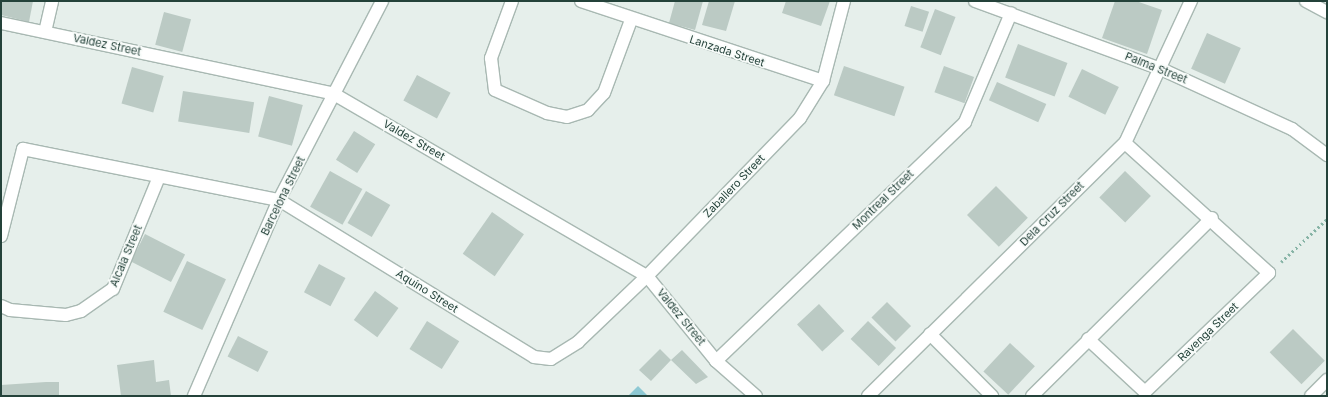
<!DOCTYPE html>
<html>
<head>
<meta charset="utf-8">
<style>
  body { margin:0 }
  #map { position:relative; width:1328px; height:397px; overflow:hidden; background:#e6efeb; font-family:Inter,sans-serif }
  div>[style] { position:absolute }
  [style*='--x'] { left:calc(var(--x)*1px); top:calc(var(--y)*1px); width:calc(var(--w)*1px); rotate:calc(var(--a)*1deg) }
  .water>* { inset:0; background:#8ec9d4 }
  .building>* { inset:0; background:#bbcac4; transform-origin:0 0 }
  .path>* { height:2.5px; margin-top:-1.25px; transform-origin:0; background:repeating-linear-gradient(90deg,#86b3a5 0 2px,transparent 0 5px) }
  .roads { filter:drop-shadow(1px 0 #a8b8b2) drop-shadow(-1px 0 #a8b8b2) drop-shadow(0 1px #a8b8b2) drop-shadow(0 -1px #a8b8b2) }
  .street>* { height:12px; margin:-6px; padding:0 6px; transform-origin:6px; border-radius:6px; background:#fff }
  .secondary>* { height:12px; margin:-6px; padding:0 6px; transform-origin:6px; border-radius:6px; background:#fff }
  span { translate:-50% -50%; white-space:nowrap; text-align:center; line-height:1.15; -webkit-text-stroke:3.5px #f7fbf9; paint-order:stroke }
  .street-label { font-size:11px; color:#24423a }
  .frame { position:absolute; inset:0; border:2px solid #24423a; pointer-events:none }
</style>
</head>
<body>
<div id="map">
  <div class="water">
    <i style="clip-path:polygon(638px 386px,648px 396px,628px 396px)"></i>
  </div>
  <div class="building">
    <i style="clip-path:polygon(1px 1px,33px 1px,29px 22px,1px 15px)"></i>
    <i style="clip-path:polygon(675px 1px,703px 1px,695px 30px,669px 23px)"></i>
    <i style="clip-path:polygon(709px 1px,735px 1px,726px 31px,702px 25px)"></i>
    <i style="clip-path:polygon(786px 1px,830px 1px,821px 26px,782px 13px)"></i>
    <i style="clip-path:polygon(1115px 1px,1136px 1px,1162px 10px,1147px 54px,1102px 38px)"></i>
    <i style="left:911px;top:6px;width:19px;height:21px;rotate:18deg"></i>
    <i style="left:935px;top:9px;width:22px;height:41px;rotate:21deg"></i>
    <i style="left:164px;top:12px;width:28px;height:34px;rotate:15deg"></i>
    <i style="left:1207px;top:33px;width:37px;height:39px;rotate:24deg"></i>
    <i style="left:1018px;top:44px;width:53px;height:36px;rotate:21deg"></i>
    <i style="left:844px;top:66px;width:64px;height:31px;rotate:19deg"></i>
    <i style="left:944px;top:66px;width:32px;height:28px;rotate:20deg"></i>
    <i style="left:132px;top:67px;width:33px;height:38px;rotate:16deg"></i>
    <i style="left:1082px;top:69px;width:41px;height:31px;rotate:26deg"></i>
    <i style="left:417px;top:75px;width:38px;height:29px;rotate:28deg"></i>
    <i style="left:997px;top:82px;width:54px;height:20px;rotate:24deg"></i>
    <i style="left:183px;top:91px;width:72px;height:31px;rotate:9deg"></i>
    <i style="left:269px;top:96px;width:35px;height:42px;rotate:15deg"></i>
    <i style="left:354px;top:131px;width:25px;height:34px;rotate:32deg"></i>
    <i style="left:330px;top:171px;width:37px;height:41px;rotate:29deg"></i>
    <i style="left:1125px;top:171px;width:36px;height:37px;rotate:44deg"></i>
    <i style="left:996px;top:186px;width:45px;height:41px;rotate:45deg"></i>
    <i style="left:366px;top:191px;width:28px;height:37px;rotate:30deg"></i>
    <i style="left:492px;top:212px;width:39px;height:51px;rotate:35deg"></i>
    <i style="left:145px;top:234px;width:45px;height:31px;rotate:27deg"></i>
    <i style="left:187px;top:261px;width:43px;height:56px;rotate:25deg"></i>
    <i style="left:319px;top:264px;width:30px;height:32px;rotate:28deg"></i>
    <i style="left:375px;top:291px;width:29px;height:36px;rotate:36deg"></i>
    <i style="left:887px;top:302px;width:34px;height:22px;rotate:45deg"></i>
    <i style="left:819px;top:304px;width:37px;height:30px;rotate:47deg"></i>
    <i style="left:427px;top:321px;width:38px;height:33px;rotate:32deg"></i>
    <i style="left:868px;top:321px;width:39px;height:25px;rotate:44deg"></i>
    <i style="left:1293px;top:329px;width:45px;height:33px;rotate:45deg"></i>
    <i style="left:238px;top:336px;width:34px;height:23px;rotate:27deg"></i>
    <i style="left:1010px;top:343px;width:34px;height:39px;rotate:43deg"></i>
    <i style="clip-path:polygon(660px 349px,671px 360px,682px 350px,708px 377px,696px 384px,671px 360px,651px 381px,639px 370px)"></i>
    <i style="clip-path:polygon(154px 360px,156px 382px,169px 380px,171px 396px,121px 396px,117px 365px)"></i>
    <i style="clip-path:polygon(46px 382px,59px 382px,59px 396px,1px 396px,1px 385px)"></i>
  </div>
  <div class="path">
    <i style="--x:1281;--y:262;--w:63;--a:-43.1"></i>
  </div>
  <div class="roads">
    <div class="street">
      <i style="--x:512;--y:1;--w:61;--a:110.2"></i>
      <i style="--x:491;--y:58;--w:32;--a:83"></i>
      <i style="--x:495;--y:90;--w:57;--a:23.9"></i>
      <i style="--x:547;--y:113;--w:20;--a:11"></i>
      <i style="--x:567;--y:117;--w:22;--a:-18"></i>
      <i style="--x:588;--y:110;--w:23;--a:-47"></i>
      <i style="--x:604;--y:93;--w:78;--a:-69.7"></i>
      <i style="--x:581;--y:1;--w:255;--a:18.3"></i>
      <i style="--x:975;--y:1;--w:198;--a:20.1"></i>
      <i style="--x:1161;--y:69;--w:144;--a:24.6"></i>
      <i style="--x:1292;--y:129;--w:44;--a:36.6"></i>
      <i style="--x:1;--y:23;--w:340;--a:12"></i>
      <i style="--x:334;--y:94;--w:362;--a:30.2"></i>
      <i style="--x:647;--y:276;--w:109;--a:50.9"></i>
      <i style="--x:716;--y:361;--w:53;--a:41.2"></i>
      <i style="--x:45;--y:32;--w:32;--a:-77"></i>
      <i style="--x:1;--y:236;--w:90;--a:-75.8"></i>
      <i style="--x:23;--y:149;--w:261;--a:11.3"></i>
      <i style="--x:279;--y:200;--w:299;--a:31.6"></i>
      <i style="--x:534;--y:357;--w:17;--a:7"></i>
      <i style="--x:551;--y:359;--w:32;--a:-32"></i>
      <i style="--x:578;--y:342;--w:95;--a:-43.7"></i>
      <i style="--x:647;--y:276;--w:220;--a:-45.9"></i>
      <i style="--x:800;--y:118;--w:44;--a:-58.1"></i>
      <i style="--x:823;--y:81;--w:83;--a:-75.3"></i>
      <i style="--x:1;--y:306;--w:10;--a:24"></i>
      <i style="--x:10;--y:310;--w:56;--a:5.1"></i>
      <i style="--x:66;--y:315;--w:16;--a:-15"></i>
      <i style="--x:81;--y:311;--w:39;--a:-35"></i>
      <i style="--x:113;--y:289;--w:121;--a:-67.7"></i>
      <i style="--x:930;--y:334;--w:88;--a:45"></i>
      <i style="--x:1088;--y:339;--w:78;--a:42.9"></i>
      <i style="--x:1145;--y:392;--w:172;--a:-43.8"></i>
      <i style="--x:1269;--y:273;--w:194;--a:-137.9"></i>
      <i style="--x:716;--y:361;--w:345;--a:-43.8"></i>
      <i style="--x:965;--y:122;--w:118;--a:-67.1"></i>
      <i style="--x:194;--y:396;--w:214;--a:-66.6"></i>
      <i style="--x:279;--y:200;--w:224;--a:-62.6"></i>
      <i style="--x:868;--y:396;--w:361;--a:-44.6"></i>
      <i style="--x:1125;--y:143;--w:157;--a:-65.1"></i>
      <i style="--x:1032;--y:396;--w:253;--a:-44.7"></i>
      <i style="--x:1311;--y:396;--w:23;--a:-45"></i>
    </div>
    <div class="secondary">
      <i style="--x:1306;--y:1;--w:24;--a:28"></i>
    </div>
  </div>
  <div class="street-label">
    <span style="left:107px;top:45px;rotate:12deg">Valdez Street</span>
    <span style="left:727px;top:51px;rotate:18deg">Lanzada Street</span>
    <span style="left:1156px;top:68px;rotate:22deg">Palma Street</span>
    <span style="left:414px;top:140px;rotate:30deg">Valdez Street</span>
    <span style="left:734px;top:186px;rotate:-46deg">Zaballero Street</span>
    <span style="left:283px;top:196px;rotate:-64deg">Barcelona Street</span>
    <span style="left:883px;top:200px;rotate:-44deg">Montreal Street</span>
    <span style="left:1052px;top:214px;rotate:-45deg">Dela Cruz Street</span>
    <span style="left:126px;top:256px;rotate:-67deg">Alcala Street</span>
    <span style="left:427px;top:291px;rotate:32deg">Aquino Street</span>
    <span style="left:681px;top:317px;rotate:51deg">Valdez Street</span>
    <span style="left:1208px;top:332px;rotate:-44deg">Ravenga Street</span>
  </div>
  <div class="frame"></div>
</div>
</body>
</html>
